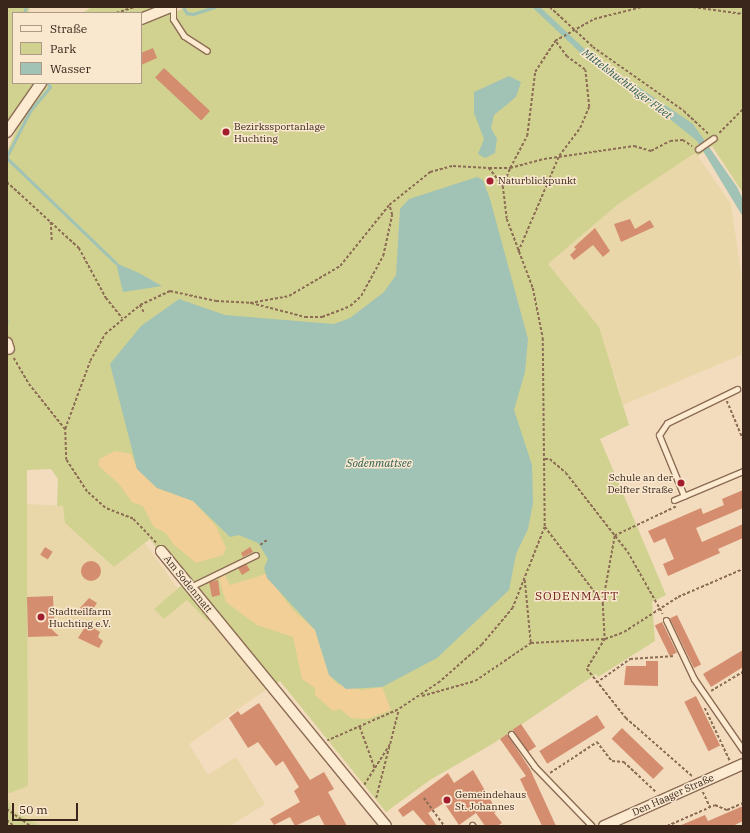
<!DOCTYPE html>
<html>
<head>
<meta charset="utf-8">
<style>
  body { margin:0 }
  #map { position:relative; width:750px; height:833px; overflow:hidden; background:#f2dcbd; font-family:"IBM Plex Serif",serif }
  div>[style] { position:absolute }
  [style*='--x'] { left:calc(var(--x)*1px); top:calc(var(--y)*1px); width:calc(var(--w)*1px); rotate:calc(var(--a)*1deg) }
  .farmland>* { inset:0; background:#e9d7aa }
  .green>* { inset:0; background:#d1d190 }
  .sand>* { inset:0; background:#f2cf97 }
  .water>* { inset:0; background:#a1c3b5 }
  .stream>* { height:2.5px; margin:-1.25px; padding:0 1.25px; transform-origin:1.25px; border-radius:1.25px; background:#a1c3b5 }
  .building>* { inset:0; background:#d58d6f; transform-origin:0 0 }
  .round { border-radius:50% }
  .path>* { height:1.5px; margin-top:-0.75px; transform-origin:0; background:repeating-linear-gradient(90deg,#8c6c54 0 3px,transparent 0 5px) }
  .roads { filter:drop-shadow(1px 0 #8c6c54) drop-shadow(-1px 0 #8c6c54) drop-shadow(0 1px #8c6c54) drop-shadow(0 -1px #8c6c54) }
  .lane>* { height:5px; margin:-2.5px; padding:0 2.5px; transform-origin:2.5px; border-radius:2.5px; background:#fcead1 }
  .street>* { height:10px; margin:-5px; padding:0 5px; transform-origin:5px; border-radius:5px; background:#fcead1 }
  .dots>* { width:11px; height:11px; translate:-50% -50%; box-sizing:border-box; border:2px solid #f9e7ce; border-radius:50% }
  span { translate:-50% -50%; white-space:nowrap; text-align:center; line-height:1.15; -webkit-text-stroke:3px #f9e7ce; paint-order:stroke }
  .poi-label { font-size:10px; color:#3a261b }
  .left { translate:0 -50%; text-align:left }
  .right { translate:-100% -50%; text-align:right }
  .street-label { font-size:10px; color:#3a261b }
  .water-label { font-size:11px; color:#285b52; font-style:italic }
  .quarter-label { font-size:12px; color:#6b1d15; letter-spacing:1px }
  .frame { position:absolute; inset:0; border:8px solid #3a261b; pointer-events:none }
  .legend { position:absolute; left:12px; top:12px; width:130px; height:72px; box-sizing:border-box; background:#f9e7ce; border:1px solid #ad9a86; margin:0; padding:5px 7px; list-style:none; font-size:12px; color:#3a261b }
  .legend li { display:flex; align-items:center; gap:8px; height:20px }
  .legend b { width:20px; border:1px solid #ad9a86 }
  .scale { position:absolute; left:12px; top:803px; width:66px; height:18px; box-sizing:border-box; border:2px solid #3a261b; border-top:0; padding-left:5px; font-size:12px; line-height:14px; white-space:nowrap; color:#3a261b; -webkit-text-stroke:3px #f9e7ce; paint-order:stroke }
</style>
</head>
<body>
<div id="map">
  <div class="farmland">
    <i style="clip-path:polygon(695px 152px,731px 204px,743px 287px,743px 354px,623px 405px,615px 376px,548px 264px,617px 205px)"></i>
    <i style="clip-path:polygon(27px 504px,63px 506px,114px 567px,145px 543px,178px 589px,154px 609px,164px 619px,187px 599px,207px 621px,212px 620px,268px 688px,189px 744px,208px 775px,236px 757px,265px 804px,230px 826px,42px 826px,12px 811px,7px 794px,28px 785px)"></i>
  </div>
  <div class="green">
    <i style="clip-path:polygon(7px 7px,30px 7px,28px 13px,13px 13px,13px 83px,35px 83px,7px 122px)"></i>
    <i style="clip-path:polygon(92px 7px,159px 7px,141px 14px,82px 13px)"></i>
    <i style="clip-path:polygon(188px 7px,743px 7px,743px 193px,712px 146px,698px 156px,695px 153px,617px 205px,548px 264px,599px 327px,629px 425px,600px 439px,666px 595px,652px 602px,655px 641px,598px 677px,596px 674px,494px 743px,430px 780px,386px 812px,280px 681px,268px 688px,212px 620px,207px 621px,187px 600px,164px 619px,154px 609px,183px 584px,150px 539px,114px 567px,65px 523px,63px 506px,57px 506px,58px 479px,51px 469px,27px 470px,28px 786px,7px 794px,7px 152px,17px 128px,49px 83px,141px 83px,141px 24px)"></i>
    <i style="clip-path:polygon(7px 795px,12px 811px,42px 826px,7px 826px)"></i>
  </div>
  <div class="sand">
    <i style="clip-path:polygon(115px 451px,131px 454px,137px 469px,157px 488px,193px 501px,216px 526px,226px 548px,223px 555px,196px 563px,173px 544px,166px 533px,154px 527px,143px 506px,132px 502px,119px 484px,99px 466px,99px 459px)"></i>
    <i style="clip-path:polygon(224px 573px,230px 585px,266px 574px,292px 609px,315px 630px,329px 675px,337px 684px,362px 690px,382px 687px,391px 710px,367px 719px,351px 718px,340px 709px,333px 711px,315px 695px,315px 688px,302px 679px,293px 637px,257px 625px,226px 602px,218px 576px)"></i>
  </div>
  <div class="water">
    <i style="clip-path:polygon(532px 7px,540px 7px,591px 55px,693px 124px,737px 187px,743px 199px,743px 217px,697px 141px,635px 91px,589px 61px)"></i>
    <i style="clip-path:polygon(509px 76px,521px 82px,516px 97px,494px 115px,491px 128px,497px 139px,495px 153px,485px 158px,478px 154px,484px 139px,474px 113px,474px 92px)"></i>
    <i style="clip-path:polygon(477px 177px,483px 180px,490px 199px,528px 339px,525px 372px,514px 410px,532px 465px,533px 503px,528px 529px,516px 554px,509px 590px,437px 658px,382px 687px,346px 689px,329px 675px,315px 630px,267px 578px,264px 568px,268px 559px,258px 543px,239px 535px,230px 537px,193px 501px,157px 488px,137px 469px,110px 364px,141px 326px,179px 299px,225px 315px,334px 324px,350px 318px,384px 292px,396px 275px,400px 209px,409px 199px)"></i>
    <i style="clip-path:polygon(116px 263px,139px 273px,162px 286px,123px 292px)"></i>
  </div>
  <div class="stream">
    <i style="--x:184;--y:8;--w:6;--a:59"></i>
    <i style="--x:187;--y:13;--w:6;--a:9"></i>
    <i style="--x:193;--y:14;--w:23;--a:-18"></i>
    <i style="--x:24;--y:13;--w:6;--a:-72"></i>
    <i style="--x:7;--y:156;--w:51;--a:-62.9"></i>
    <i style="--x:30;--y:111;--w:31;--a:-50"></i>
    <i style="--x:50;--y:87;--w:5;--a:-127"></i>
    <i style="--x:7;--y:158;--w:151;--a:43.9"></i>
    <i style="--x:7;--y:321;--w:2;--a:90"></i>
    <i style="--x:7;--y:825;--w:1;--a:45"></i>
  </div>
  <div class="building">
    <i style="clip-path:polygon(153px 48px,157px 58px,141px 65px,141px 53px)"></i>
    <i style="left:164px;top:68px;width:63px;height:13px;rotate:43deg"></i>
    <i style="clip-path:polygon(630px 219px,635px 229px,650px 220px,654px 227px,621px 242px,614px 224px)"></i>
    <i style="clip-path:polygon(595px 228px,610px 251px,603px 257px,593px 245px,574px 260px,570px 255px,576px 249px,574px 247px)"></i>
    <i style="clip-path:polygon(743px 490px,743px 508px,696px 528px,702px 542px,743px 524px,743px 538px,718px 549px,720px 553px,668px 576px,663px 564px,674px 559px,665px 538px,654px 543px,648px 531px,701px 508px,703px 514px,724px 505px,722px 499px)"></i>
    <i style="left:45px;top:547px;width:9px;height:9px;rotate:32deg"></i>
    <i style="clip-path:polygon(250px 547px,253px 552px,243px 557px,241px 553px)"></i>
    <i class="round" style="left:81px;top:561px;width:20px;height:20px"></i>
    <i style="clip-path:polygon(246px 564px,250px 570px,242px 575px,238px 568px)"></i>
    <i style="clip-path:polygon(218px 580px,220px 595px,212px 597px,209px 582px)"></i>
    <i style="clip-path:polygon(53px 596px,54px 618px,48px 626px,59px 636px,28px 637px,27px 597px)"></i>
    <i style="clip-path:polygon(89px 598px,97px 603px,89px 615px,80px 608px)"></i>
    <i style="left:677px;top:615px;width:55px;height:8px;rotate:64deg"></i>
    <i style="left:662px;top:622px;width:34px;height:8px;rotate:64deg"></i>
    <i style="clip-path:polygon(87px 624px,100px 632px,98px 637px,103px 641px,99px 648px,78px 638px)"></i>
    <i style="clip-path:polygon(743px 650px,743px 667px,711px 687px,703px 674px)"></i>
    <i style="clip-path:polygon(646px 661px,658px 661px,658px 686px,624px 685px,626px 666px,646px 666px)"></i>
    <i style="left:696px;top:696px;width:55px;height:13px;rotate:64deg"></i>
    <i style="clip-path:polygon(259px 703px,310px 780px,324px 772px,334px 789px,328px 792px,347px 826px,325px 826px,319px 815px,295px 826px,290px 817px,274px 825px,270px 819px,300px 802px,294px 791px,299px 787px,283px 761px,276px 766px,258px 742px,248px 748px,229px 718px,238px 711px,241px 715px)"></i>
    <i style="left:597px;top:715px;width:15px;height:68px;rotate:58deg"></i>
    <i style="left:521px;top:724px;width:27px;height:10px;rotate:56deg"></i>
    <i style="left:622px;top:728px;width:58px;height:15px;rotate:44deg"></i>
    <i style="clip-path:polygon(507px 734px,530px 769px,556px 826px,542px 826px,520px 779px,526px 776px,500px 739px)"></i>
    <i style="clip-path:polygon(473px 770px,497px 811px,494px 813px,502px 823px,497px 826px,485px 826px,476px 813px,459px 825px,444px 803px,428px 813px,437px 826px,427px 826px,413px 810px,403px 817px,398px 810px,448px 773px,454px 783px)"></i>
    <i style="clip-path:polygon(743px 806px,743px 821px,733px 826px,679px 826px,705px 815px,708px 821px)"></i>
  </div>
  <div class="path">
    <i style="--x:550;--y:7;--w:59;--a:42.9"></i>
    <i style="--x:593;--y:47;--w:111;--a:35.1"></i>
    <i style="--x:684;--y:111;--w:34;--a:43"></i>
    <i style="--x:693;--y:7;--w:50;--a:8"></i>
    <i style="--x:116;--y:13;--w:20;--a:-18"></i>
    <i style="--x:719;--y:133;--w:34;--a:-45"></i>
    <i style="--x:489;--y:168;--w:21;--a:0"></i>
    <i style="--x:510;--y:168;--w:36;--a:-62"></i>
    <i style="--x:527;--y:136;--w:64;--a:-82.9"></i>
    <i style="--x:535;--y:72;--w:37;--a:-57"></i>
    <i style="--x:555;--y:41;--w:45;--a:-29.4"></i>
    <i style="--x:594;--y:19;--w:49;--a:-14"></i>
    <i style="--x:7;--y:182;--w:98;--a:42.5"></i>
    <i style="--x:79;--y:248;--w:57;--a:61.6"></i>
    <i style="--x:106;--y:298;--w:26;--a:51"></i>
    <i style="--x:503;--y:186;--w:19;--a:-69"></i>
    <i style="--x:510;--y:168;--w:35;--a:-15"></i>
    <i style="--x:544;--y:159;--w:91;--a:-8.2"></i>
    <i style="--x:634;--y:146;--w:18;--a:16"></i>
    <i style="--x:651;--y:151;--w:21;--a:-28"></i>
    <i style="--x:670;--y:141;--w:13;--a:-4"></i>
    <i style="--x:683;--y:140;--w:11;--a:34"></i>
    <i style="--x:51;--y:222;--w:20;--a:87"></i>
    <i style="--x:518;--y:252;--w:104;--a:-66.9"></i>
    <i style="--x:559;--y:156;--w:35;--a:-53"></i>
    <i style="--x:580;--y:128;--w:23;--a:-67"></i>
    <i style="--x:589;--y:107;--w:37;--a:-96"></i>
    <i style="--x:585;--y:70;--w:22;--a:-144"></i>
    <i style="--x:567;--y:57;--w:20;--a:-127"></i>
    <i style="--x:251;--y:303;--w:56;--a:14.5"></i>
    <i style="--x:305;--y:317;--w:17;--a:0"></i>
    <i style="--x:322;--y:317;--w:30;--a:-21"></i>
    <i style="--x:350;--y:306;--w:15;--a:-42"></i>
    <i style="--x:361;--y:296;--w:46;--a:-61.2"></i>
    <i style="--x:383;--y:256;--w:42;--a:-77.6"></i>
    <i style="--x:392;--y:215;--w:10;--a:-107"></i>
    <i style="--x:140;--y:305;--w:10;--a:61"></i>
    <i style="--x:14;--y:358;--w:30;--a:60"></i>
    <i style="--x:29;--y:384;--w:58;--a:51.3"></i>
    <i style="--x:727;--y:401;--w:41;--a:67.2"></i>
    <i style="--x:545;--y:459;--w:5;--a:0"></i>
    <i style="--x:550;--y:459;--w:21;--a:41"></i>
    <i style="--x:566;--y:473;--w:100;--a:51.9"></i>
    <i style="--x:628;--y:552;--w:71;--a:60.6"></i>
    <i style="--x:676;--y:507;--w:68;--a:154.6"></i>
    <i style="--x:615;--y:536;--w:68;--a:100.2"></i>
    <i style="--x:603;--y:603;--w:36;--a:87"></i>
    <i style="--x:605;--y:639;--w:35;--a:121"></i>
    <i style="--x:587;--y:669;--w:63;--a:51.5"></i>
    <i style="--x:626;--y:718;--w:88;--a:41.3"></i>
    <i style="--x:545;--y:527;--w:96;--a:52.7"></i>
    <i style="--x:156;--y:543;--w:33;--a:-134"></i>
    <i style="--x:133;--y:519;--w:30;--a:-159"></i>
    <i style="--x:105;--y:508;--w:24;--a:-138"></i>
    <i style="--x:87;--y:492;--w:38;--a:-123"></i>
    <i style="--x:66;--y:460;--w:31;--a:-92"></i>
    <i style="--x:65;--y:429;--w:72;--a:-69.8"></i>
    <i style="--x:90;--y:361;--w:31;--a:-61"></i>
    <i style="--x:105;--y:334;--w:45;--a:-39.6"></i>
    <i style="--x:140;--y:305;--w:33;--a:-25"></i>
    <i style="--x:170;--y:291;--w:47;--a:12.3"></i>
    <i style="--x:216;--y:301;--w:34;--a:3"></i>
    <i style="--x:250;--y:303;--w:40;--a:-10"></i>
    <i style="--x:289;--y:296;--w:59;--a:-30.5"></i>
    <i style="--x:340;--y:266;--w:78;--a:-51.2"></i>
    <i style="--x:389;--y:205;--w:53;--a:-38.8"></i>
    <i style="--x:430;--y:172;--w:24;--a:-15"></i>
    <i style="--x:453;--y:166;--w:36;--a:3"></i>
    <i style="--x:489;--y:168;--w:23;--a:52"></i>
    <i style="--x:503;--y:186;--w:33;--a:83"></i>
    <i style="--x:507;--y:219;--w:74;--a:69.4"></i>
    <i style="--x:533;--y:288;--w:51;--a:78.7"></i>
    <i style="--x:543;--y:338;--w:189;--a:89.4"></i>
    <i style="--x:545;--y:527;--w:87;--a:111.6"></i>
    <i style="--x:513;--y:608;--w:48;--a:130"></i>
    <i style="--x:482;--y:645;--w:56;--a:138.6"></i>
    <i style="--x:440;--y:682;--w:50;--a:146.3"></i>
    <i style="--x:398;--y:710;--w:77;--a:156.4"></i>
    <i style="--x:260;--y:545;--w:9;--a:-36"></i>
    <i style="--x:525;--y:580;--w:63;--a:84.6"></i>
    <i style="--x:596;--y:683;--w:42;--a:-35.2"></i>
    <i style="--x:630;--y:659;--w:45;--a:-3.8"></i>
    <i style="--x:711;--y:691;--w:37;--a:-31"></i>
    <i style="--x:422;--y:696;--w:55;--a:-15.8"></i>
    <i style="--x:475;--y:681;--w:68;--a:-34.2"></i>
    <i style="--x:531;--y:643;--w:74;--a:-3.1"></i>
    <i style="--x:605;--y:639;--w:20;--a:-20"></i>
    <i style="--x:624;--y:632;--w:64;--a:-32.9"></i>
    <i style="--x:678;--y:597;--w:71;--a:-23.3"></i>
    <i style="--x:705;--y:708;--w:59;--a:64.7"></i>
    <i style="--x:360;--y:727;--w:45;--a:70.3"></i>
    <i style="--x:550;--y:773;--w:56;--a:-33.4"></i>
    <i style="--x:597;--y:742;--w:24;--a:52"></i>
    <i style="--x:612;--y:761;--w:12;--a:5"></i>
    <i style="--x:624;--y:762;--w:44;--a:43.2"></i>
    <i style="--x:364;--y:785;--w:49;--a:-57.6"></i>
    <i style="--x:390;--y:744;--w:34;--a:-76"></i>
    <i style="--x:703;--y:792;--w:17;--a:65"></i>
    <i style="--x:376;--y:798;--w:53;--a:-75.7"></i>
    <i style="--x:424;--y:798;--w:34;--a:54"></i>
    <i style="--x:7;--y:809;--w:29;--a:36"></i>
    <i style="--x:7;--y:820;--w:9;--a:41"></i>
    <i style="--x:667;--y:826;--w:52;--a:-23.6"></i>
    <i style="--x:715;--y:805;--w:13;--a:23"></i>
    <i style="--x:727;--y:810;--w:17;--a:-24"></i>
  </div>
  <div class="roads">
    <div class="lane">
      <i style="--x:173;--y:7;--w:12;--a:90"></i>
      <i style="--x:173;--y:19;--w:20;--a:57"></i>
      <i style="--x:184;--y:36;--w:27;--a:33"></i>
      <i style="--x:698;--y:149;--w:19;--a:-35"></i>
      <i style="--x:684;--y:496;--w:66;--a:-112.3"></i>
      <i style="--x:659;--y:435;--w:14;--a:-56"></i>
      <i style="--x:667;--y:423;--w:78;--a:-25.9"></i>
      <i style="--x:674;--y:500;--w:75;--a:-22.8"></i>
      <i style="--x:190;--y:587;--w:73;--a:-25.9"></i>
      <i style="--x:666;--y:620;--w:65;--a:64.6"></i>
      <i style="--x:694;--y:679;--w:86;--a:55.4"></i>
      <i style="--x:511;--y:734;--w:39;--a:54"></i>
      <i style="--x:534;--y:766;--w:83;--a:46"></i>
      <i style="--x:472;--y:825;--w:1;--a:45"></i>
    </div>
    <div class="street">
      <i style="--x:141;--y:19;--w:31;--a:-22"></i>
      <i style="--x:7;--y:132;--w:60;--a:-55.2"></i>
      <i style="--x:7;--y:343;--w:6;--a:72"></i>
      <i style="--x:161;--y:551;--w:355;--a:50.7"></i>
      <i style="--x:604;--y:826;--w:152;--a:-24"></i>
    </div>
  </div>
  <div class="dots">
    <i style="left:226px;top:132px;background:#a21e2e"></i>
    <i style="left:490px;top:181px;background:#a21e2e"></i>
    <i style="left:681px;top:483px;background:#a21e2e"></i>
    <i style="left:41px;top:617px;background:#a21e2e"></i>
    <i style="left:447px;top:800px;background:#a21e2e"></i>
  </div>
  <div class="poi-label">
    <span class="left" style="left:234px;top:132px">Bezirkssportanlage<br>Huchting</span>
    <span class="left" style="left:498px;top:181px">Naturblickpunkt</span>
    <span class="right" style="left:673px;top:483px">Schule an der<br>Delfter Straße</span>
    <span class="left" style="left:49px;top:617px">Stadtteilfarm<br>Huchting e.V.</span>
    <span class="left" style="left:455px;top:800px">Gemeindehaus<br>St. Johannes</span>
  </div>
  <div class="street-label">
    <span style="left:188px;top:584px;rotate:51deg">Am Sodenmatt</span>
    <span style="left:673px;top:795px;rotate:-24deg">Den Haager Straße</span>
  </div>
  <div class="water-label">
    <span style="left:627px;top:84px;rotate:37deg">Mittelshuchtinger Fleet</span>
    <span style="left:379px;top:463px">Sodenmattsee</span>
  </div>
  <div class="quarter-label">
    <span style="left:577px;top:596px">SODENMATT</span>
  </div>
  <div class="frame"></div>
  <ul class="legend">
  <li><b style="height:5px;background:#fcead1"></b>Straße</li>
  <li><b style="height:11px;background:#d1d190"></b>Park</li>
  <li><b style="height:11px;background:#a1c3b5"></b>Wasser</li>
  </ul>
  <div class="scale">50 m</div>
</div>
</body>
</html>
